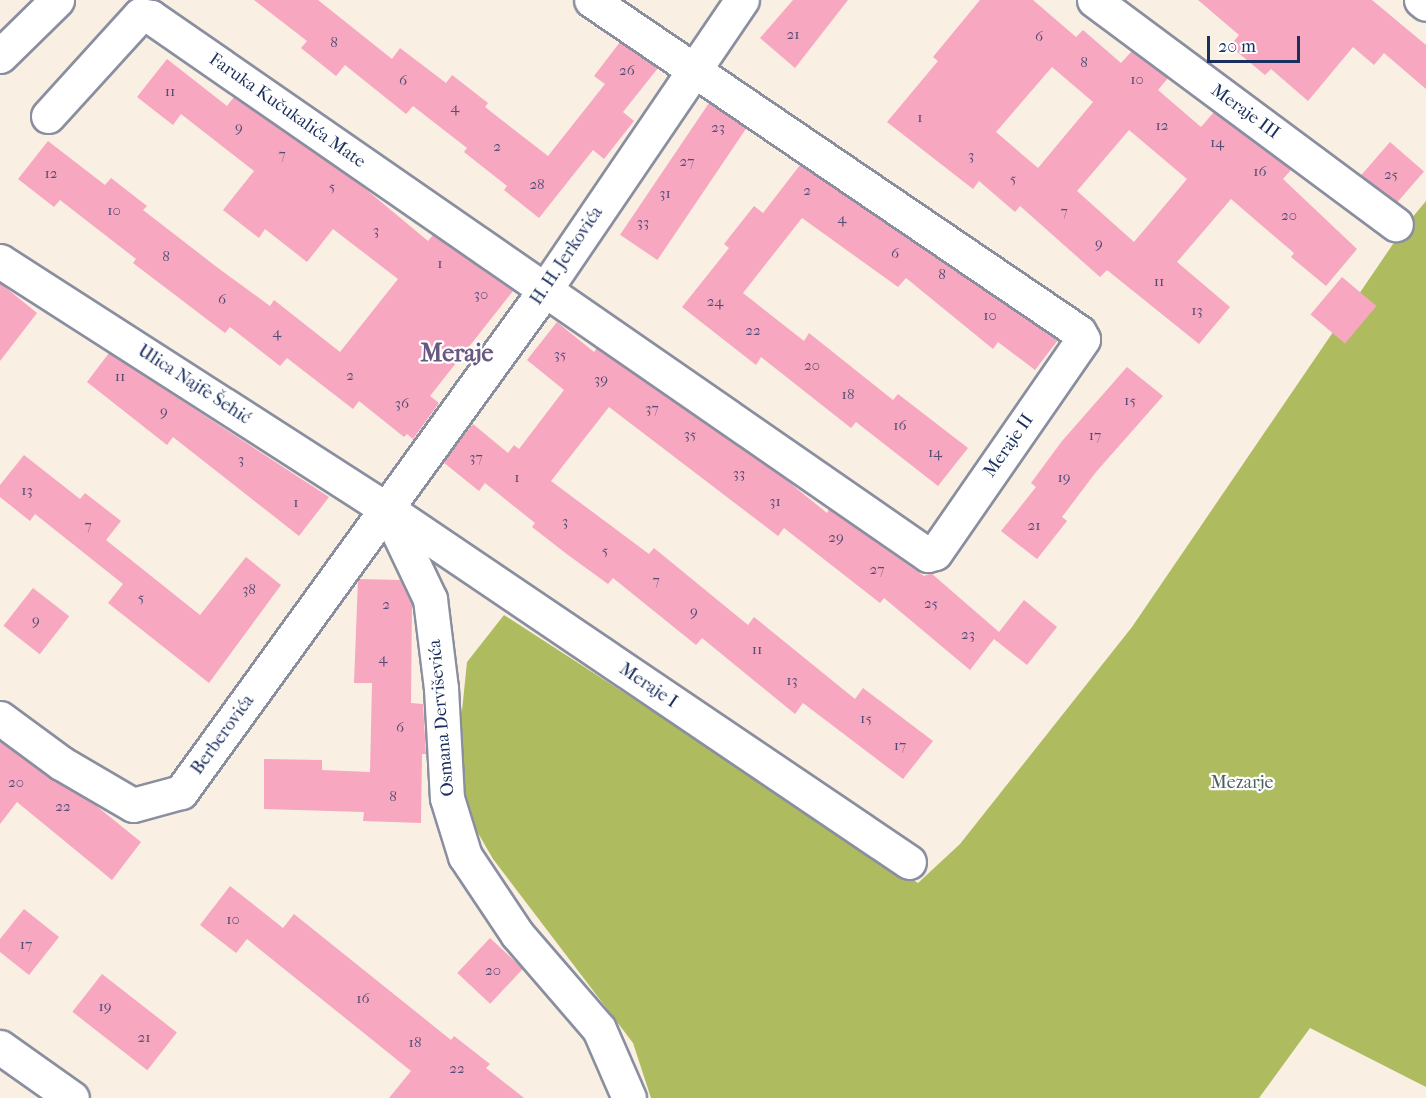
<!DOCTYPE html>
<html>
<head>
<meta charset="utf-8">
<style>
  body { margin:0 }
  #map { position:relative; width:1426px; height:1098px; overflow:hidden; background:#faefe3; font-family:"IM FELL French Canon",serif }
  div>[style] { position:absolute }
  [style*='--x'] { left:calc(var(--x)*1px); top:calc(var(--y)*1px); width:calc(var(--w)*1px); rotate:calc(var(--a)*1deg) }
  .green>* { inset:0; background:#aebc5f }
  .building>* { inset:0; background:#f7a7c0; transform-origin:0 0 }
  .roads { filter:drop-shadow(2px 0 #8a8fa0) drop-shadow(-2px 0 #8a8fa0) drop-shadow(0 2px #8a8fa0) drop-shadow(0 -2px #8a8fa0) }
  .minor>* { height:33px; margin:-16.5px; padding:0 16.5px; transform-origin:16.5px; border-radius:16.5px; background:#fff }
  span { translate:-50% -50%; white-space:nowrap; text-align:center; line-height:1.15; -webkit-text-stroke:4.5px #fff; paint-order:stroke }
  .number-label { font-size:15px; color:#524d76 }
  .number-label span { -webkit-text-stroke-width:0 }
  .street-label { font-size:18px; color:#1b2f5e }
  .park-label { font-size:18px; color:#4e605e }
  .district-label { font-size:24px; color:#685980; font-weight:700 }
  .scale { position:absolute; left:1207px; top:36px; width:93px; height:27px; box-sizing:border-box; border:3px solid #1b2f5e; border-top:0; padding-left:8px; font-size:18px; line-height:21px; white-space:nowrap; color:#1b2f5e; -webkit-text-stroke:4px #fff; paint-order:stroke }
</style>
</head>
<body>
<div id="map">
  <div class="green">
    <i style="clip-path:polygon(1426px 201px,1426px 1087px,1310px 1028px,1259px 1098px,651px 1098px,633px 1043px,493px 859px,463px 807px,458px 750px,467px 662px,504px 615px,918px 883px,960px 844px,1132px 627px,1406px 225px)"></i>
  </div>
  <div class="building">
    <i style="clip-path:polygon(254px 0,318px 0,392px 59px,400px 48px,446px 83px,452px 75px,488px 103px,485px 107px,548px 156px,605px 84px,594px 76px,620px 42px,658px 68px,623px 112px,634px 121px,604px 159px,593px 150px,539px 218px,504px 190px,507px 186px,464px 152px,467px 148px,413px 106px,406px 114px,345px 65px,336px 76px,301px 48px,307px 41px)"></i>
    <i style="clip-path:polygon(793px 0,848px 0,795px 68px,760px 38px)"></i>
    <i style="clip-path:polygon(evenodd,980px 0,1033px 0,1076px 37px,1083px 30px,1121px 63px,1132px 51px,1168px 78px,1158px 90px,1201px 127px,1214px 112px,1291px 170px,1283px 179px,1357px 249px,1326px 286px,1291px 257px,1294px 253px,1231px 199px,1177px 262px,1230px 307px,1199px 344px,1107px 270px,1100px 277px,1020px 206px,1015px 212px,979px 181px,973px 189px,887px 122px,938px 61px,933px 57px,980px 0,1052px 67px,1093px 102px,1038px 168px,996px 132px,1052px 67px,980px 0,1129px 130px,1187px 179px,1134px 242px,1077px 191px,1129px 130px)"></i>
    <i style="clip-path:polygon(1198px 0,1372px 0,1426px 45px,1426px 89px,1384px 53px,1374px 65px,1353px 47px,1308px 101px,1271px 69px,1265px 75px,1230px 46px,1239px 35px)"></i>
    <i style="clip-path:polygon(167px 59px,227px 106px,234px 97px,362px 186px,428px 241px,433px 235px,513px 291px,430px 396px,439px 403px,413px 439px,407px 434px,404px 437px,359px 401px,353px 409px,287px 358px,280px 366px,230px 327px,225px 333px,133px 263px,136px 259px,60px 200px,54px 207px,18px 179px,48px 141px,105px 185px,111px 178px,147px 206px,143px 210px,218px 268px,270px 306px,274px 300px,340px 352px,398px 279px,333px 229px,307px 262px,265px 229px,259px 238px,223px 210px,254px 171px,181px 114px,173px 125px,137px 97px)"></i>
    <i style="left:709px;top:103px;width:45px;height:159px;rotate:34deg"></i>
    <i style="left:1390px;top:142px;width:45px;height:44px;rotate:41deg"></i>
    <i style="clip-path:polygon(800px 165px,1058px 340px,1035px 370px,998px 342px,993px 349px,906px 278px,898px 287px,802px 218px,743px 293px,804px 341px,809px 333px,893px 400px,898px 394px,968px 448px,938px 486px,856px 422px,851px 428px,761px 357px,756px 365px,682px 307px,729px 248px,724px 244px,754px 206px,763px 213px)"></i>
    <i style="left:1342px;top:277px;width:45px;height:49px;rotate:40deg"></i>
    <i style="clip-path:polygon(0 283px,37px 313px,0 361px)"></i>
    <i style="clip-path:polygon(557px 322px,594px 352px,597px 348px,780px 475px,827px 513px,829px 509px,924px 576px,931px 573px,999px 632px,1024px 600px,1057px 627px,1027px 665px,994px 639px,970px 670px,884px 598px,880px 603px,784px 528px,778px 536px,609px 407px,551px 481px,649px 554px,654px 548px,748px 625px,754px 617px,855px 699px,863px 688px,933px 741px,903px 779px,803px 703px,795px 714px,702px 638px,696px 645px,613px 578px,608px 584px,568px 555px,532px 527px,535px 523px,485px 483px,479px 491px,443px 462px,473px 424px,508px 453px,514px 445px,519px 449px,564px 390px,527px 360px)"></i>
    <i style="clip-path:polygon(109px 353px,329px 497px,299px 536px,173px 437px,167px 445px,87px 382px)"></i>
    <i style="clip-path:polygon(1127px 367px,1163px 396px,1096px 472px,1062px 517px,1067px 521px,1037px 559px,1001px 531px,1036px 487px,1031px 483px,1062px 441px)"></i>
    <i style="clip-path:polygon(24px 455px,80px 499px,85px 493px,121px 521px,106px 540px,200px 615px,246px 557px,281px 585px,209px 683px,108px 603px,123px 584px,35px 514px,30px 521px,0 497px,0 485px)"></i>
    <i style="clip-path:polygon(358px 579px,400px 580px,412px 604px,411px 703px,423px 704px,426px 754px,422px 754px,421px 823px,363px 821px,364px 812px,264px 809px,264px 759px,322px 760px,322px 770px,370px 772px,372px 683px,354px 683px)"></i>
    <i style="left:33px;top:588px;width:46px;height:48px;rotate:38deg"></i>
    <i style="clip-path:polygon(0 741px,94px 804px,141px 842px,112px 880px,17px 802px,0 824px)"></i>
    <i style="clip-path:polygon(230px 886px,283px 928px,294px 914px,451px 1040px,454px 1036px,490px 1064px,486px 1068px,524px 1098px,389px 1098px,411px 1071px,247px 939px,236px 953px,200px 925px)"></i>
    <i style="clip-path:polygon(24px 909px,59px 937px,29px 975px,0 952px,0 939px)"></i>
    <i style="left:490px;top:938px;width:45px;height:48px;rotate:43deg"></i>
    <i style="left:102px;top:974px;width:95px;height:48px;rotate:38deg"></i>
  </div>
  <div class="roads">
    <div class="minor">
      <i style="--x:1094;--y:0;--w:376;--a:36.6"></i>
      <i style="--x:1421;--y:0;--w:6;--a:39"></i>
      <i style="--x:0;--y:56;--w:80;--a:-44.5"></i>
      <i style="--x:48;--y:116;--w:137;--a:-47.7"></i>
      <i style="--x:140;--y:15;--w:11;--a:10"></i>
      <i style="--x:151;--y:17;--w:945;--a:34.7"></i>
      <i style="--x:928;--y:555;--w:7;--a:-16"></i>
      <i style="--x:935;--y:553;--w:260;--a:-55.3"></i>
      <i style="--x:1083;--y:339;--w:8;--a:-120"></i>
      <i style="--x:1079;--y:332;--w:590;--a:-145.77"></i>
      <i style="--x:0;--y:261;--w:460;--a:32.7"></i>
      <i style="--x:387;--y:509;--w:630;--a:34.07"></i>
      <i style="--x:388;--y:511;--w:98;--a:64.5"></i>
      <i style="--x:430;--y:599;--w:90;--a:83"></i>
      <i style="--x:441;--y:688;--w:110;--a:86.9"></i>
      <i style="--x:447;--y:798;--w:61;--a:72.8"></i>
      <i style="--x:465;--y:856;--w:94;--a:56.3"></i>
      <i style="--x:517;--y:934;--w:125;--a:49.2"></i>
      <i style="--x:599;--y:1029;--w:75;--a:66.5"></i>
      <i style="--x:0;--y:718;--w:76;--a:36.4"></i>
      <i style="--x:61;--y:763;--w:83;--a:30.3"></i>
      <i style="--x:133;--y:805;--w:50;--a:-15.2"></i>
      <i style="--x:181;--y:792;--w:619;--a:-54.07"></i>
      <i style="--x:544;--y:291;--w:352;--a:-55.8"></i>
      <i style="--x:0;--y:1047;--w:88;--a:35.3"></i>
    </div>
  </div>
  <div class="number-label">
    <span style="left:793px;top:35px">21</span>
    <span style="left:1039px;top:37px">6</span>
    <span style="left:334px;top:43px">8</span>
    <span style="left:1084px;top:63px">8</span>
    <span style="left:627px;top:71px">26</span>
    <span style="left:1137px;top:80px">10</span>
    <span style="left:403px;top:81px">6</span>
    <span style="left:170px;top:92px">11</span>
    <span style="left:455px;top:108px">4</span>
    <span style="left:920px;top:118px">1</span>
    <span style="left:1162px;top:126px">12</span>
    <span style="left:239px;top:128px">9</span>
    <span style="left:718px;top:128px">23</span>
    <span style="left:1217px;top:143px">14</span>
    <span style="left:497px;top:147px">2</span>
    <span style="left:282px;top:155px">7</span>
    <span style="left:971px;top:156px">3</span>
    <span style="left:687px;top:162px">27</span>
    <span style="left:1260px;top:172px">16</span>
    <span style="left:51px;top:174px">12</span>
    <span style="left:1391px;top:175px">25</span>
    <span style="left:1013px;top:179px">5</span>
    <span style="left:537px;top:185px">28</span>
    <span style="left:332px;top:187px">5</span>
    <span style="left:807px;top:191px">2</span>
    <span style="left:665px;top:194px">31</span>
    <span style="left:114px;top:211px">10</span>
    <span style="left:1064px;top:212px">7</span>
    <span style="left:1289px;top:216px">20</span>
    <span style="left:842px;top:219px">4</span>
    <span style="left:643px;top:223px">33</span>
    <span style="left:376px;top:231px">3</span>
    <span style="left:1099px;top:244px">9</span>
    <span style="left:895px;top:254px">6</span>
    <span style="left:166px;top:257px">8</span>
    <span style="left:440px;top:264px">1</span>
    <span style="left:942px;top:275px">8</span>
    <span style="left:1159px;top:282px">11</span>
    <span style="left:481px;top:295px">30</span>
    <span style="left:222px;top:300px">6</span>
    <span style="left:715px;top:302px">24</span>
    <span style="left:1197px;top:311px">13</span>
    <span style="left:990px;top:316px">10</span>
    <span style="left:753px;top:331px">22</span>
    <span style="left:277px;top:333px">4</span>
    <span style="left:560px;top:355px">35</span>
    <span style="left:812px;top:366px">20</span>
    <span style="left:350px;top:376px">2</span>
    <span style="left:120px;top:377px">11</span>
    <span style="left:601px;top:380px">39</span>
    <span style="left:848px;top:395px">18</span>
    <span style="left:1130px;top:401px">15</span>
    <span style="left:402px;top:404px">36</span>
    <span style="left:652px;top:409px">37</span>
    <span style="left:164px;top:412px">9</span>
    <span style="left:900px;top:426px">16</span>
    <span style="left:690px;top:435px">35</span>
    <span style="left:1095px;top:436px">17</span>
    <span style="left:935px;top:453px">14</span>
    <span style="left:476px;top:458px">37</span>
    <span style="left:241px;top:460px">3</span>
    <span style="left:739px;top:474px">33</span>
    <span style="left:517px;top:478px">1</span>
    <span style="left:1064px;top:478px">19</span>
    <span style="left:27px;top:491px">13</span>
    <span style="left:775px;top:502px">31</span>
    <span style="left:296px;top:503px">1</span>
    <span style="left:565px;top:522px">3</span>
    <span style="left:88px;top:526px">7</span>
    <span style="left:1034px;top:526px">21</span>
    <span style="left:836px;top:538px">29</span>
    <span style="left:605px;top:551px">5</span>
    <span style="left:877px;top:570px">27</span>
    <span style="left:656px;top:581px">7</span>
    <span style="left:249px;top:590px">38</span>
    <span style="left:141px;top:598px">5</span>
    <span style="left:931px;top:604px">25</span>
    <span style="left:386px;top:605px">2</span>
    <span style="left:694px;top:612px">9</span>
    <span style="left:36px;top:621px">9</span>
    <span style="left:968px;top:635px">23</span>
    <span style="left:757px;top:650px">11</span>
    <span style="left:383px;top:659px">4</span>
    <span style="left:792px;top:681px">13</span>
    <span style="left:866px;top:719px">15</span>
    <span style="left:400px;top:728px">6</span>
    <span style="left:900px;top:746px">17</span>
    <span style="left:16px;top:783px">20</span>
    <span style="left:393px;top:797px">8</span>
    <span style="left:63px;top:807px">22</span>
    <span style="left:233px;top:920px">10</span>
    <span style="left:26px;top:945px">17</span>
    <span style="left:493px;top:971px">20</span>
    <span style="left:363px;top:999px">16</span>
    <span style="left:105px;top:1007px">19</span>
    <span style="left:144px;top:1038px">21</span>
    <span style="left:415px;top:1043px">18</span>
    <span style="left:457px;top:1069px">22</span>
  </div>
  <div class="street-label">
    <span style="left:287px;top:111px;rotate:35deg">Faruka Kučukalića Mate</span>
    <span style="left:1245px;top:112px;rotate:36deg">Meraje III</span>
    <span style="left:567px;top:256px;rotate:-56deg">H. H. Jerkovića</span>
    <span style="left:194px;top:385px;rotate:33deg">Ulica Najfe Šehić</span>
    <span style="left:1009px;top:446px;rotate:-55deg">Meraje II</span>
    <span style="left:648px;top:686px;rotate:34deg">Meraje I</span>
    <span style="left:442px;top:718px;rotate:-95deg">Osmana Derviševića</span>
    <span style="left:223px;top:735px;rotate:-54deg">Berberovića</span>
  </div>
  <div class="park-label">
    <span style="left:1242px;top:783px">Mezarje</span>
  </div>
  <div class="district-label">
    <span style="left:457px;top:354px">Meraje</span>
  </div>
  <div class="scale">20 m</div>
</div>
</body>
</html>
